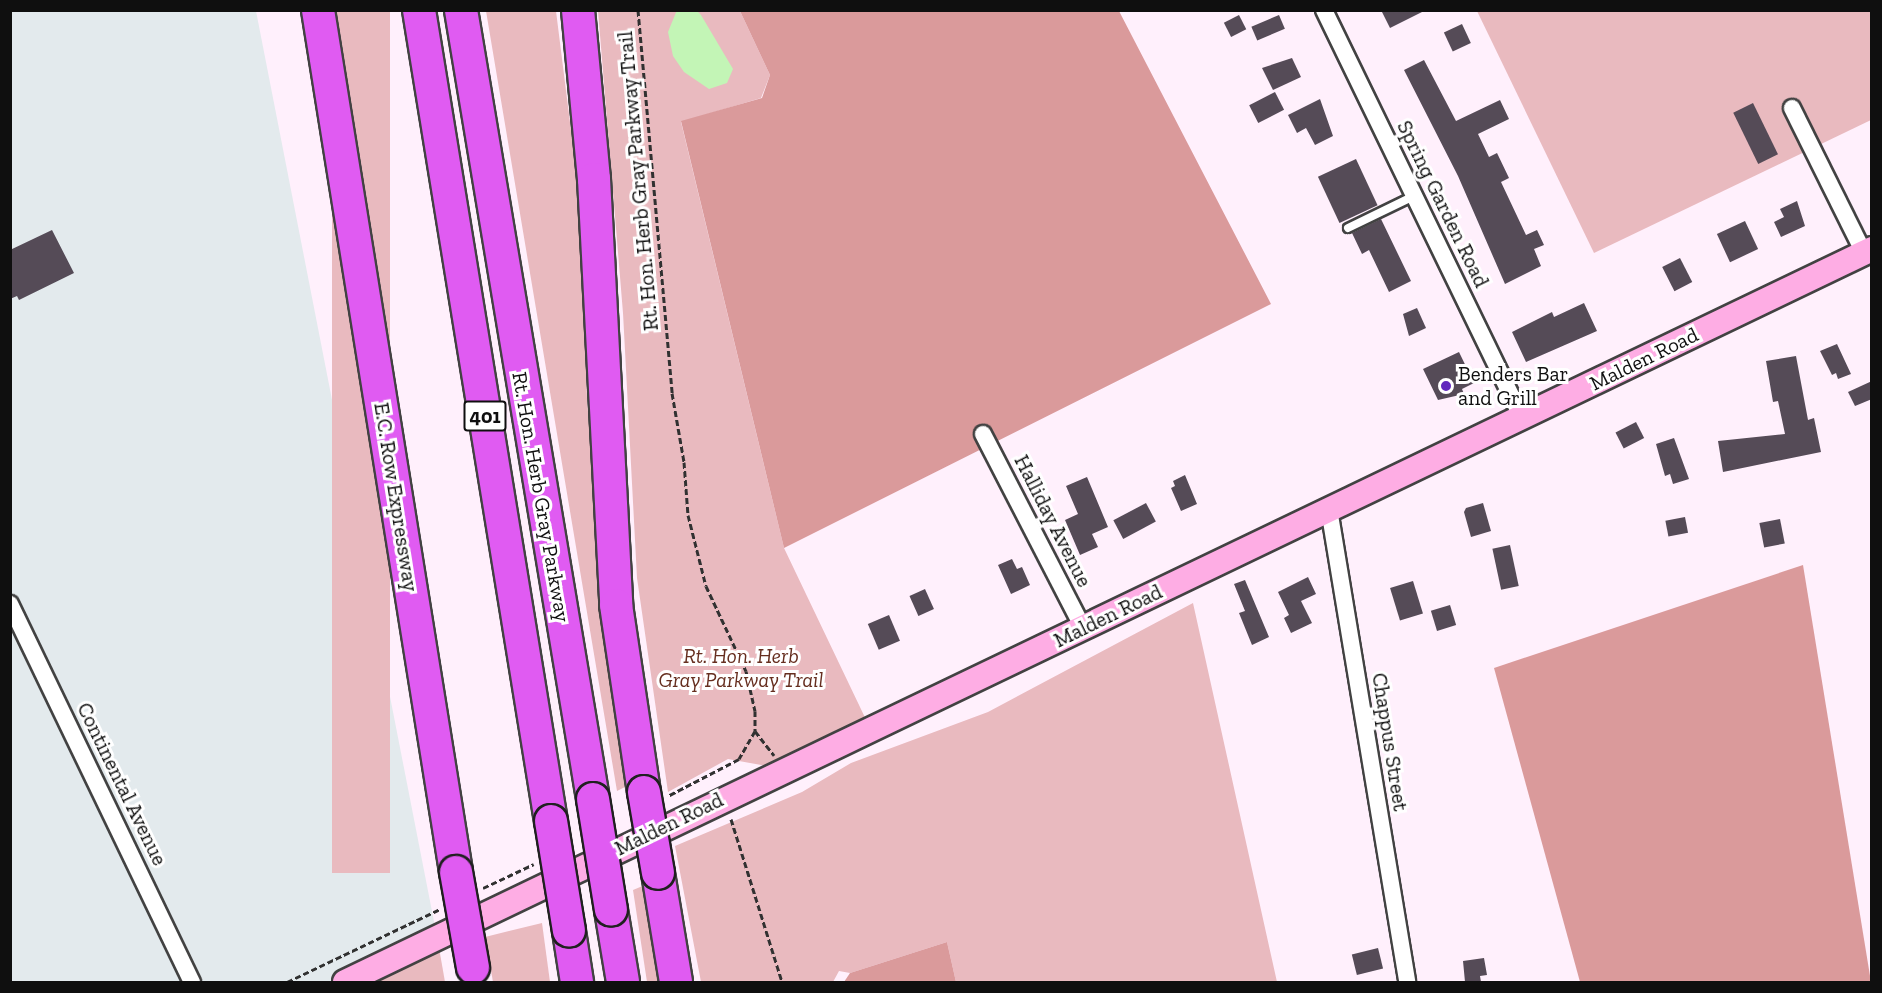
<!DOCTYPE html>
<html>
<head>
<meta charset="utf-8">
<style>
  body { margin:0 }
  #map { position:relative; width:1882px; height:993px; overflow:hidden; background:#fff0fc; font-family:"Zilla Slab",serif }
  div>[style] { position:absolute }
  [style*='--x'] { left:calc(var(--x)*1px); top:calc(var(--y)*1px); width:calc(var(--w)*1px); rotate:calc(var(--a)*1deg) }
  .industrial>* { inset:0; background:#e3eaed }
  .green>* { inset:0; background:#e9babf; transform-origin:0 0 }
  .forest>* { inset:0; background:#da9a9b }
  .water>* { inset:0; background:#c3f5b6 }
  .building>* { inset:0; background:#554b57; transform-origin:0 0 }
  .path>* { height:3px; margin-top:-1.5px; transform-origin:0; background:repeating-linear-gradient(90deg,#313131 0 6px,transparent 0 9px) }
  .roads { filter:drop-shadow(2px 0 #424242) drop-shadow(-2px 0 #424242) drop-shadow(0 2px #424242) drop-shadow(0 -2px #424242) }
  .lane>* { height:8px; margin:-4px; padding:0 4px; transform-origin:4px; border-radius:4px; background:#fff }
  .street>* { height:16px; margin:-8px; padding:0 8px; transform-origin:8px; border-radius:8px; background:#fff }
  .secondary>* { height:24px; margin:-12px; padding:0 12px; transform-origin:12px; border-radius:12px; background:#feade4 }
  .highway>* { height:32px; margin:-16px; padding:0 16px; transform-origin:16px; border-radius:16px; background:#e05bf2 }
  .bridges { filter:drop-shadow(2px 0 #202020) drop-shadow(-2px 0 #202020) drop-shadow(0 2px #202020) drop-shadow(0 -2px #202020) }
  .highway-bridge>* { height:32px; margin:-16px; padding:0 16px; transform-origin:16px; border-radius:16px; background:#e05bf2 }
  .dots>* { width:16px; height:16px; translate:-50% -50%; box-sizing:border-box; border:3px solid #fff; border-radius:50% }
  span { translate:-50% -50%; white-space:nowrap; text-align:center; line-height:1.15; -webkit-text-stroke:6px #fff; paint-order:stroke }
  .shield-label span { padding:2px 4px; background:#fff; border:2px solid; border-radius:4px; -webkit-text-stroke-width:0 }
  .shield-label { font-size:20px; color:#0f0f0f; font-weight:700 }
  .street-label { font-size:21px; color:#0f0f0f }
  .poi-label { font-size:21px; color:#0f0f0f }
  .left { translate:0 -50%; text-align:left }
  .park-label { font-size:21px; color:#662e1f; font-style:italic }
  .frame { position:absolute; inset:0; border:12px solid #0f0f0f; pointer-events:none }
</style>
</head>
<body>
<div id="map">
  <div class="industrial">
    <i style="clip-path:polygon(10px 11px,256px 11px,438px 942px,353px 982px,11px 982px)"></i>
  </div>
  <div class="green">
    <i style="left:332px;top:11px;width:58px;height:862px"></i>
    <i style="clip-path:polygon(486px 11px,556px 11px,583px 226px,587px 399px,604px 611px,633px 783px,617px 791px)"></i>
    <i style="clip-path:polygon(598px 11px,740px 11px,770px 75px,761px 98px,681px 122px,784px 548px,870px 728px,783px 769px,728px 759px,668px 792px,637px 578px,623px 313px)"></i>
    <i style="clip-path:polygon(1477px 11px,1871px 11px,1871px 120px,1594px 253px)"></i>
    <i style="clip-path:polygon(1193px 603px,1277px 982px,956px 982px,947px 942px,850px 973px,839px 971px,833px 982px,701px 982px,675px 846px,802px 792px,851px 763px,988px 712px)"></i>
    <i style="clip-path:polygon(645px 885px,662px 982px,647px 982px,633px 890px)"></i>
    <i style="clip-path:polygon(542px 923px,550px 982px,493px 982px,485px 937px)"></i>
    <i style="clip-path:polygon(438px 942px,445px 982px,353px 982px)"></i>
  </div>
  <div class="forest">
    <i style="clip-path:polygon(740px 11px,1119px 11px,1271px 304px,784px 548px,681px 121px,762px 98px,770px 75px)"></i>
    <i style="clip-path:polygon(1803px 565px,1871px 982px,1580px 982px,1494px 668px)"></i>
    <i style="clip-path:polygon(947px 942px,956px 982px,844px 982px,850px 973px)"></i>
  </div>
  <div class="water">
    <i style="clip-path:polygon(677px 10px,697px 11px,701px 15px,733px 69px,727px 83px,709px 89px,684px 72px,673px 56px,668px 32px)"></i>
  </div>
  <div class="building">
    <i style="clip-path:polygon(1381px 10px,1426px 10px,1390px 28px)"></i>
    <i style="left:1239px;top:15px;width:16px;height:17px;rotate:63deg"></i>
    <i style="left:1279px;top:15px;width:15px;height:30px;rotate:67deg"></i>
    <i style="left:1462px;top:24px;width:21px;height:20px;rotate:65deg"></i>
    <i style="clip-path:polygon(1292px 58px,1301px 77px,1273px 90px,1262px 68px)"></i>
    <i style="clip-path:polygon(1424px 60px,1456px 121px,1500px 100px,1509px 119px,1478px 134px,1489px 157px,1497px 153px,1509px 178px,1501px 182px,1526px 235px,1537px 230px,1544px 245px,1534px 249px,1541px 266px,1505px 284px,1458px 176px,1404px 70px)"></i>
    <i style="left:1275px;top:92px;width:20px;height:29px;rotate:63deg"></i>
    <i style="clip-path:polygon(1320px 99px,1333px 136px,1315px 145px,1306px 128px,1297px 133px,1288px 115px)"></i>
    <i style="left:1753px;top:103px;width:57px;height:22px;rotate:64deg"></i>
    <i style="left:1356px;top:159px;width:51px;height:42px;rotate:65deg"></i>
    <i style="clip-path:polygon(1797px 201px,1805px 226px,1781px 237px,1774px 222px,1784px 217px,1780px 209px)"></i>
    <i style="clip-path:polygon(1381px 219px,1411px 281px,1389px 292px,1369px 250px,1362px 254px,1352px 233px)"></i>
    <i style="left:1745px;top:221px;width:31px;height:31px;rotate:65deg"></i>
    <i style="clip-path:polygon(52px 230px,74px 273px,19px 300px,17px 296px,10px 299px,10px 250px)"></i>
    <i style="left:1680px;top:258px;width:27px;height:20px;rotate:63deg"></i>
    <i style="clip-path:polygon(1584px 303px,1597px 331px,1526px 362px,1512px 332px,1552px 312px,1554px 317px)"></i>
    <i style="clip-path:polygon(1417px 308px,1426px 328px,1409px 336px,1403px 314px)"></i>
    <i style="clip-path:polygon(1837px 344px,1851px 374px,1838px 379px,1836px 373px,1832px 375px,1820px 351px)"></i>
    <i style="clip-path:polygon(1459px 352px,1474px 383px,1462px 389px,1464px 394px,1438px 400px,1423px 369px)"></i>
    <i style="clip-path:polygon(1796px 356px,1808px 420px,1814px 418px,1821px 452px,1723px 472px,1718px 441px,1785px 434px,1778px 401px,1773px 402px,1766px 361px)"></i>
    <i style="clip-path:polygon(1872px 381px,1872px 399px,1855px 406px,1848px 392px)"></i>
    <i style="left:1636px;top:422px;width:18px;height:23px;rotate:63deg"></i>
    <i style="clip-path:polygon(1674px 438px,1689px 479px,1673px 484px,1670px 474px,1665px 476px,1656px 444px)"></i>
    <i style="clip-path:polygon(1185px 475px,1197px 504px,1181px 511px,1171px 488px,1175px 486px,1173px 481px)"></i>
    <i style="clip-path:polygon(1087px 477px,1108px 527px,1092px 534px,1098px 547px,1080px 555px,1065px 520px,1078px 514px,1066px 486px)"></i>
    <i style="left:1146px;top:503px;width:21px;height:37px;rotate:62deg"></i>
    <i style="clip-path:polygon(1483px 503px,1491px 531px,1471px 537px,1464px 512px,1466px 508px)"></i>
    <i style="left:1685px;top:517px;width:16px;height:20px;rotate:79deg"></i>
    <i style="left:1780px;top:519px;width:25px;height:21px;rotate:79deg"></i>
    <i style="left:1510px;top:545px;width:42px;height:18px;rotate:78deg"></i>
    <i style="clip-path:polygon(1012px 559px,1017px 569px,1022px 567px,1030px 585px,1011px 594px,998px 565px)"></i>
    <i style="clip-path:polygon(1308px 577px,1316px 594px,1301px 601px,1312px 623px,1291px 633px,1284px 618px,1289px 615px,1278px 592px)"></i>
    <i style="clip-path:polygon(1245px 580px,1269px 637px,1252px 645px,1239px 613px,1245px 611px,1234px 584px)"></i>
    <i style="left:1413px;top:581px;width:34px;height:24px;rotate:73deg"></i>
    <i style="left:925px;top:589px;width:22px;height:17px;rotate:66deg"></i>
    <i style="left:1450px;top:605px;width:21px;height:20px;rotate:73deg"></i>
    <i style="left:889px;top:615px;width:28px;height:23px;rotate:67deg"></i>
    <i style="left:1378px;top:948px;width:21px;height:27px;rotate:76deg"></i>
    <i style="clip-path:polygon(1484px 958px,1487px 975px,1480px 976px,1481px 982px,1465px 982px,1463px 961px)"></i>
  </div>
  <div class="path">
    <i style="--x:638;--y:10;--w:385;--a:84.9"></i>
    <i style="--x:672;--y:393;--w:70;--a:80.1"></i>
    <i style="--x:684;--y:462;--w:53;--a:85.7"></i>
    <i style="--x:688;--y:515;--w:73;--a:75.8"></i>
    <i style="--x:706;--y:586;--w:94;--a:64.8"></i>
    <i style="--x:746;--y:671;--w:41;--a:77.3"></i>
    <i style="--x:755;--y:711;--w:20;--a:90"></i>
    <i style="--x:755;--y:731;--w:32;--a:120"></i>
    <i style="--x:739;--y:759;--w:80;--a:152.5"></i>
    <i style="--x:755;--y:731;--w:31;--a:52"></i>
    <i style="--x:731;--y:819;--w:171;--a:72.6"></i>
    <i style="--x:483;--y:888;--w:56;--a:-25.2"></i>
    <i style="--x:287;--y:982;--w:170;--a:-25.5"></i>
  </div>
  <div class="roads">
    <div class="lane">
      <i style="--x:1348;--y:228;--w:73;--a:-25.9"></i>
    </div>
    <div class="street">
      <i style="--x:1324;--y:10;--w:454;--a:64.1"></i>
      <i style="--x:1792;--y:108;--w:162;--a:63.6"></i>
      <i style="--x:983;--y:434;--w:218;--a:62.7"></i>
      <i style="--x:1329;--y:509;--w:479;--a:80.6"></i>
      <i style="--x:10;--y:604;--w:420;--a:64.3"></i>
    </div>
    <div class="secondary">
      <i style="--x:345;--y:982;--w:1694;--a:-25.64"></i>
    </div>
    <div class="highway">
      <i style="--x:318;--y:10;--w:873;--a:80.9"></i>
      <i style="--x:419;--y:10;--w:822;--a:80.76"></i>
      <i style="--x:461;--y:10;--w:800;--a:80.5"></i>
      <i style="--x:578;--y:10;--w:170;--a:84.6"></i>
      <i style="--x:594;--y:179;--w:427;--a:87"></i>
      <i style="--x:616;--y:605;--w:189;--a:81.5"></i>
      <i style="--x:658;--y:873;--w:110;--a:80.6"></i>
      <i style="--x:611;--y:910;--w:73;--a:80.5"></i>
      <i style="--x:569;--y:931;--w:52;--a:81.1"></i>
    </div>
  </div>
  <div class="bridges">
    <div class="highway-bridge">
      <i style="--x:644;--y:792;--w:82;--a:80.2"></i>
      <i style="--x:593;--y:799;--w:112;--a:80.8"></i>
      <i style="--x:551;--y:821;--w:111;--a:80.7"></i>
      <i style="--x:456;--y:872;--w:97;--a:79.9"></i>
    </div>
  </div>
  <div class="dots">
    <i style="left:1446px;top:386px;background:#6028bd"></i>
  </div>
  <div class="shield-label">
    <span style="left:485px;top:416px">401</span>
  </div>
  <div class="street-label">
    <span style="left:638px;top:181px;rotate:-95deg">Rt. Hon. Herb Gray Parkway Trail</span>
    <span style="left:1443px;top:204px;rotate:64deg">Spring Garden Road</span>
    <span style="left:1644px;top:359px;rotate:-26deg">Malden Road</span>
    <span style="left:396px;top:497px;rotate:81deg">E.C. Row Expressway</span>
    <span style="left:541px;top:497px;rotate:80deg">Rt. Hon. Herb Gray Parkway</span>
    <span style="left:1053px;top:521px;rotate:63deg">Halliday Avenue</span>
    <span style="left:1108px;top:616px;rotate:-26deg">Malden Road</span>
    <span style="left:1390px;top:742px;rotate:81deg">Chappus Street</span>
    <span style="left:122px;top:784px;rotate:64deg">Continental Avenue</span>
    <span style="left:669px;top:824px;rotate:-26deg">Malden Road</span>
  </div>
  <div class="poi-label">
    <span class="left" style="left:1458px;top:386px">Benders Bar<br>and Grill</span>
  </div>
  <div class="park-label">
    <span style="left:741px;top:668px">Rt. Hon. Herb<br>Gray Parkway Trail</span>
  </div>
  <div class="frame"></div>
</div>
</body>
</html>
